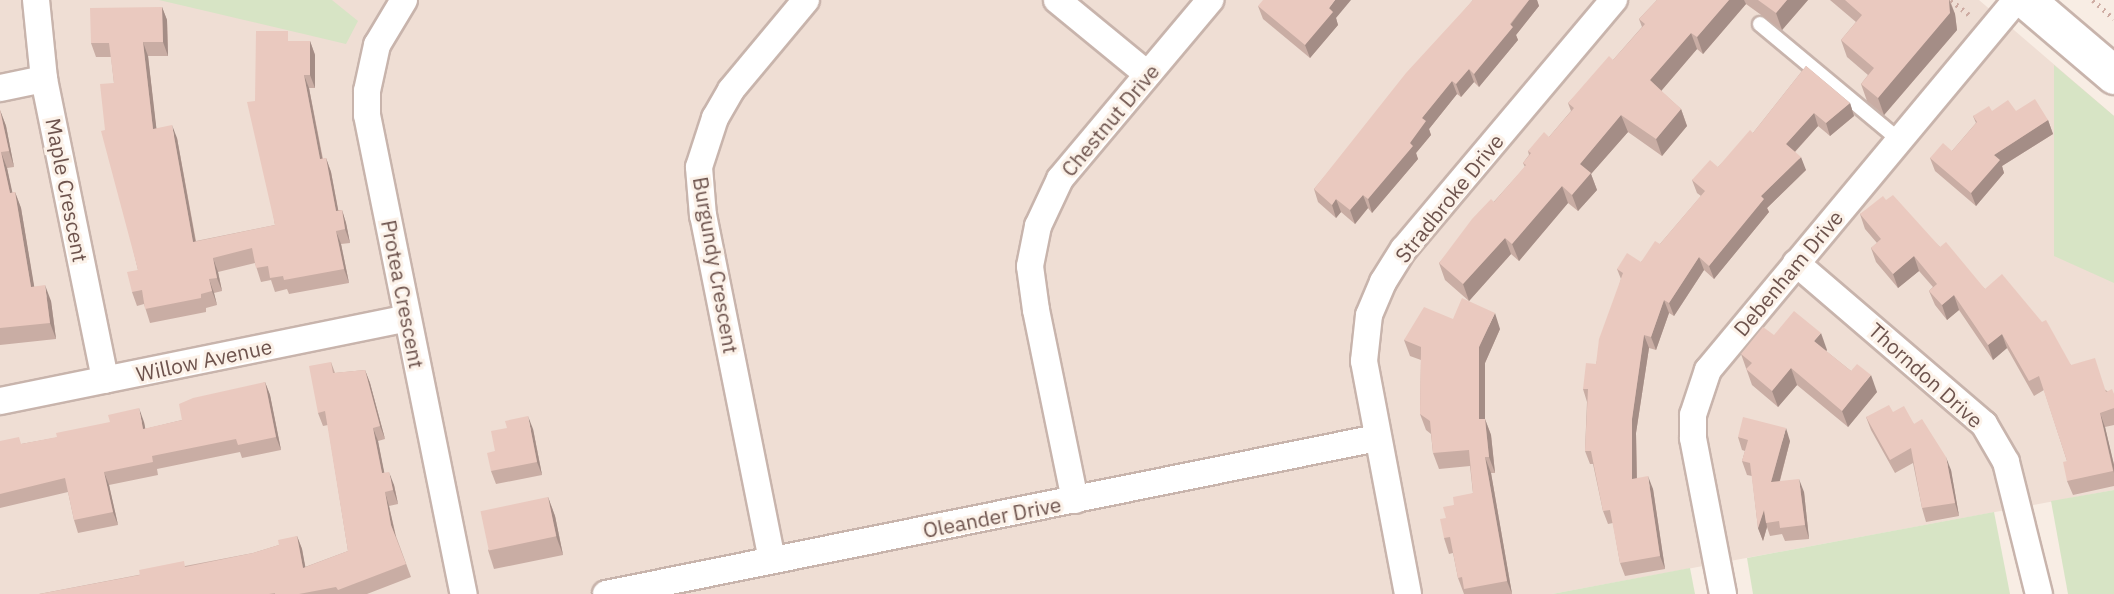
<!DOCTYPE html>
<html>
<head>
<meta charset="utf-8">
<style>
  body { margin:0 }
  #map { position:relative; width:2114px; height:594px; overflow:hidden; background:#f8ede4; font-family:"IBM Plex Sans",sans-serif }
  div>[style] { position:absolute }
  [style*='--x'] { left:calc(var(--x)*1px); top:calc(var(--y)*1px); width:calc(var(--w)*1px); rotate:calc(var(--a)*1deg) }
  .residential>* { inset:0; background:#efded4 }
  .green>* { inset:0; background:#d7e4c5 }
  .path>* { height:4.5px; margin-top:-2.25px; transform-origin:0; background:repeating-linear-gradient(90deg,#ceaca3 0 2px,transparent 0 7px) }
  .roads { filter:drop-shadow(2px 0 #c8b4ac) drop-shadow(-2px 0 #c8b4ac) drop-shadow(0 2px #c8b4ac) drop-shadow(0 -2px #c8b4ac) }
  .lane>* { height:14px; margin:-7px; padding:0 7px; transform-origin:7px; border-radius:7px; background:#fff }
  .street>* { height:26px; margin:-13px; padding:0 13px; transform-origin:13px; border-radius:13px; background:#fff }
  .secondary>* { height:37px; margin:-18.5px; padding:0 18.5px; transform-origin:18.5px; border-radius:18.5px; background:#fff }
  .wall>* { inset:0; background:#c9ada4 }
  .shaded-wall>* { inset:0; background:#a48d86 }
  .building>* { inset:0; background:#eac9bf; transform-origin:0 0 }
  span { translate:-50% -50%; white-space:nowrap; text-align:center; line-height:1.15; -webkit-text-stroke:6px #fcf2e9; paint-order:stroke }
  .street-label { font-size:21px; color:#6d534d }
</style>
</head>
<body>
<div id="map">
  <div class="residential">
    <i style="clip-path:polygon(0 0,1979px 0,2114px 116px,2114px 490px,1552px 594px,0 594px)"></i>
  </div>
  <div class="green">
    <i style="clip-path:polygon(159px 0,332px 0,358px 21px,346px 44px)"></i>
    <i style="clip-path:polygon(2054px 65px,2114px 116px,2114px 283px,2054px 256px)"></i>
    <i style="clip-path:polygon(2114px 490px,2114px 594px,2068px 594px,2051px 501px)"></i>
    <i style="clip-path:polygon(1994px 512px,2010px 594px,1753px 594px,1747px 558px)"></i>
    <i style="clip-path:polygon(1690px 568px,1695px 594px,1552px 594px)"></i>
  </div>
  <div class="path">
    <i style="--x:1951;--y:0;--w:27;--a:39"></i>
    <i style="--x:2093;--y:0;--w:28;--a:42"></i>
  </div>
  <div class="roads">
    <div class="lane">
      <i style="--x:1760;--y:24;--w:181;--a:39.8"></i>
    </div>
    <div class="street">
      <i style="--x:36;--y:0;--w:79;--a:84.2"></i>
      <i style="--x:44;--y:79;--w:307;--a:78.5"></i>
      <i style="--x:404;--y:0;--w:52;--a:121"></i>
      <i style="--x:377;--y:45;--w:47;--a:102.3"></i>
      <i style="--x:367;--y:91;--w:24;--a:90"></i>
      <i style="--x:367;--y:115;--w:489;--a:78.6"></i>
      <i style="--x:1057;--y:0;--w:117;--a:39.4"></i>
      <i style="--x:0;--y:88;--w:45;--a:-11.6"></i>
      <i style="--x:1796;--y:263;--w:248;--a:40.6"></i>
      <i style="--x:1984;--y:424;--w:44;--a:59.9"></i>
      <i style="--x:2006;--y:462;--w:136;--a:76"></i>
      <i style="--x:0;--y:401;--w:415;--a:-11.5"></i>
      <i style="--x:1075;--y:500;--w:194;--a:-101.6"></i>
      <i style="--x:1036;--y:310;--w:44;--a:-97.8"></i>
      <i style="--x:1030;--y:266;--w:41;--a:-78.7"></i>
      <i style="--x:1038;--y:226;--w:52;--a:-64.9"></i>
      <i style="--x:1060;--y:179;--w:234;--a:-50"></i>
      <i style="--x:772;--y:560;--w:351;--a:-101.3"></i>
      <i style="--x:703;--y:216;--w:49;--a:-94.7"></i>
      <i style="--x:699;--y:167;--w:52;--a:-71.9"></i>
      <i style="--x:715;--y:118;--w:32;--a:-60"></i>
      <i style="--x:731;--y:90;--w:117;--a:-50.2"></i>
      <i style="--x:606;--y:594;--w:787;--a:-11.44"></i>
      <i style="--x:1408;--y:594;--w:237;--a:-100.7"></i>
      <i style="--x:1364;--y:361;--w:46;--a:-83.8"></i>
      <i style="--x:1369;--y:315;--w:36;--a:-67"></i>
      <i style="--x:1383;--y:282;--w:39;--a:-58"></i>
      <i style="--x:1404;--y:249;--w:326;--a:-49.9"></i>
      <i style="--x:1723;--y:594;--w:159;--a:-100.9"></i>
      <i style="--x:1693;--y:438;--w:23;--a:-90"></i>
      <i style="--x:1693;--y:415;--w:47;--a:-71.6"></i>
      <i style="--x:1708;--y:370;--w:481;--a:-50.2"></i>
    </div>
    <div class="secondary">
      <i style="--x:2026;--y:0;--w:116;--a:40.4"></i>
    </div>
  </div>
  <div class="wall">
    <i style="clip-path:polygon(1473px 0,1537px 0,1539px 6px,1516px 35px,1518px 40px,1479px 87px,1474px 82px,1461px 97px,1457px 94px,1429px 129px,1431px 135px,1416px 153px,1418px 159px,1372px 213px,1368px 208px,1355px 224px,1341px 212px,1336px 218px,1318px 202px,1314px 189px)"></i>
    <i style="clip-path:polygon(1657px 0,1808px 0,1782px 30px,1746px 4px,1703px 54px,1697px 49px,1661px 91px,1681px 109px,1687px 126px,1662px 156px,1628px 132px,1591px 174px,1597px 190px,1578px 211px,1568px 203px,1519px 261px,1511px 254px,1469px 301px,1445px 280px,1439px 263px,1525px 167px,1523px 163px,1529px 155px,1528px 151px,1549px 137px,1571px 111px,1568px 103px,1613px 60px,1642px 27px,1639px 19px)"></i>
    <i style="clip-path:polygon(1830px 0,1950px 0,1955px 14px,1957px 30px,1884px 115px,1867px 101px,1861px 84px,1868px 75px,1847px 57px,1841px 40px,1856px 22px)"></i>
    <i style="clip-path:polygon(1258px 6px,1336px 18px,1338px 25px,1310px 58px,1263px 19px)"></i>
    <i style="clip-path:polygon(162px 7px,167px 20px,168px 56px,148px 56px,156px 128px,177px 138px,196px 241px,275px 225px,255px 101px,292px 41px,310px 41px,315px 55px,315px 88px,309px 88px,323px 159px,326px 158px,331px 172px,338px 210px,342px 210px,346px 223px,350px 243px,341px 244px,349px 283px,289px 294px,287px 289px,275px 292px,271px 280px,261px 282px,255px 263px,218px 272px,222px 291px,214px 293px,217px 305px,206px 308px,206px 312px,150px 323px,144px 304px,137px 306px,132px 292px,138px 270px,105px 130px,114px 83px,111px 57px,96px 57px,91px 43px)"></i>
    <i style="clip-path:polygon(1806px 66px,1850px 103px,1854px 116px,1830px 136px,1818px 126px,1795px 152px,1806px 170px,1767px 208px,1769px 212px,1714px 279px,1704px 270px,1674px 316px,1669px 313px,1656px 350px,1649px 348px,1636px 433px,1637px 478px,1653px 489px,1665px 569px,1625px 576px,1620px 563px,1613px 523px,1608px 524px,1603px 511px,1593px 464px,1590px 464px,1585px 451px,1587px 402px,1583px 389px,1596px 364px,1621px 279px,1617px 269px,1641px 262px,1660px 244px,1701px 196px,1697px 193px,1692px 180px,1718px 167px,1753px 133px)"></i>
    <i style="clip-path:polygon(0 110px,6px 126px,14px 167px,7px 168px,12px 193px,15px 192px,21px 208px,34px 287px,51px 301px,56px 339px,0 345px)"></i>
    <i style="clip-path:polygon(1992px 111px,2016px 111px,2048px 120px,2053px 134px,2002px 166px,2004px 173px,1976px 206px,1935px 171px,1930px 158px,1952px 151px,1976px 123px,1973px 116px)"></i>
    <i style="clip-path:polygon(1886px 200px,1940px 247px,1985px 289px,2071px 365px,2107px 391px,2114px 394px,2114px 425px,2105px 427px,2114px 465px,2114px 486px,2073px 495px,2067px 481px,2067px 461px,2044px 390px,2034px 396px,2007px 348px,1993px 360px,1959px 310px,1947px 320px,1935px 305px,1929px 291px,1933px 287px,1919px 271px,1898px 288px,1876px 262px,1871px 248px,1877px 243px,1865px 229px,1860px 214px)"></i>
    <i style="clip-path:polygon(1453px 319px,1500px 329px,1485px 363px,1485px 419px,1491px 435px,1495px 473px,1491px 473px,1512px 594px,1464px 594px,1458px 578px,1453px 553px,1449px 554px,1444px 538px,1446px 518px,1454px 505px,1473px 493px,1470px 466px,1439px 469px,1433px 453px,1431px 434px,1426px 430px,1420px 414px,1421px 360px,1410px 356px,1404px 340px)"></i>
    <i style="clip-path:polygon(1774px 335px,1827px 350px,1826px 351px,1851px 371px,1877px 392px,1848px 427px,1797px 385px,1778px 407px,1752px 385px,1741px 354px)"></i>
    <i style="clip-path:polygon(331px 362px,335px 373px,365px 370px,370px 383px,385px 439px,378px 441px,384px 473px,394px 485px,398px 504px,389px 506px,396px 536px,411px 577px,367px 594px,39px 594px,253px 553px,279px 545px,297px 536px,302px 549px,305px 567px,348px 551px,328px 425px,323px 426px,318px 413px)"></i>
    <i style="clip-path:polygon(265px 382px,270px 395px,281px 450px,242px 458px,240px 452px,157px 469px,158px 475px,109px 485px,118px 525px,78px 533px,74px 520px,68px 492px,0 508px,0 441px,21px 444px,144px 422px,145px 429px,182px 420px)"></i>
    <i style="clip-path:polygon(1893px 412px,1914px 424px,1951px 470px,1959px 516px,1926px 522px,1922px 508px,1913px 463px,1895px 473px,1871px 430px,1866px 417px)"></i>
    <i style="clip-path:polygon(533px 429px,542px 475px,496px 484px,491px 471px,495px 451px)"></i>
    <i style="clip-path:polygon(1738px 437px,1790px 441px,1780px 481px,1804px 492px,1809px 539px,1785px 541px,1782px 534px,1770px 536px,1767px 527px,1763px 541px,1758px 528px,1752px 476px,1747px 475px,1742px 461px,1745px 451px,1742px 450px)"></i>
    <i style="clip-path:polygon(548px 497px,555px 516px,563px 555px,494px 569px,488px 550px)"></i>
  </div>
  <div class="shaded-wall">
    <i style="clip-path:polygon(1335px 0,1351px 0,1336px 18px,1338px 25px,1310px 58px,1305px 45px,1329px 8px)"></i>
    <i style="clip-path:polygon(1529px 0,1537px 0,1539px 6px,1516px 35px,1518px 40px,1479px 87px,1474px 74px)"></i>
    <i style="clip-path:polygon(1729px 0,1744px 0,1746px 4px,1703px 54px,1697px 37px)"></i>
    <i style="clip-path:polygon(1787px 0,1808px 0,1782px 30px,1776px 13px)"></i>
    <i style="clip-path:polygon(1949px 0,1955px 14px,1957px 30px,1884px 115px,1878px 98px)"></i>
    <i style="clip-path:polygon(162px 7px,167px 20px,168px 56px,163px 42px)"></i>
    <i style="clip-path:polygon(1691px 33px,1697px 49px,1656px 97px,1650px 80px)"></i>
    <i style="clip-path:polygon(310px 41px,315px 55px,315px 88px,310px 75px)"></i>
    <i style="clip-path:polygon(143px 42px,148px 56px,158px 142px,153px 129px)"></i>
    <i style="clip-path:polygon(1469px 69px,1474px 82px,1461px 97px,1456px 84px)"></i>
    <i style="clip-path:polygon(304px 75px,309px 88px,325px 173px,320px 159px)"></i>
    <i style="clip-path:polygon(1452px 81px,1457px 94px,1429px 129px,1431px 135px,1416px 153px,1418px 159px,1372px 213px,1368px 199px,1410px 143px,1422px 118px)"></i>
    <i style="clip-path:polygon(1850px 103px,1854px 116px,1830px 136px,1826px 123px)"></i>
    <i style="clip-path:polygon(1681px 109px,1687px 126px,1662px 156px,1656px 139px)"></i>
    <i style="clip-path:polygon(0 110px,6px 126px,14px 167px,9px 151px)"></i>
    <i style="clip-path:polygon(1814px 113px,1818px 126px,1790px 157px,1786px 144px)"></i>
    <i style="clip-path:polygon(1621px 115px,1628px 132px,1591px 174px,1597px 190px,1578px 211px,1572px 195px,1580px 164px)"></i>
    <i style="clip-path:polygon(2048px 120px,2053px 134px,2002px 166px,2004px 173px,1976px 206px,1971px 193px,1994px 155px)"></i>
    <i style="clip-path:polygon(172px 125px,177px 138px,198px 255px,193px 242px)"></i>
    <i style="clip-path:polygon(1px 152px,7px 168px,16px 209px,10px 193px)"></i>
    <i style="clip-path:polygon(1801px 157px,1806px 170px,1767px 208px,1769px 212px,1714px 279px,1709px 266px,1761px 196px)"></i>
    <i style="clip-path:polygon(326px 158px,331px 172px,341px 225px,336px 211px)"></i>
    <i style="clip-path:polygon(1562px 186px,1568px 203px,1519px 261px,1512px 244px)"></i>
    <i style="clip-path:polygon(15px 192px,21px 208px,37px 303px,31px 287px)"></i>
    <i style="clip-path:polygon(1363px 195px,1368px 208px,1355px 224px,1350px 210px)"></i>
    <i style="clip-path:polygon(1336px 199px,1341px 212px,1336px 218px,1332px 205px)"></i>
    <i style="clip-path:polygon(342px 210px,346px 223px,350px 243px,345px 229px)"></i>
    <i style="clip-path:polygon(336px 231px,341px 244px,349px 283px,344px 269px)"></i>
    <i style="clip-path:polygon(1505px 238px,1511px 254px,1469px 301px,1463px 284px)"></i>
    <i style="clip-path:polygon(1914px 256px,1919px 271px,1898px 288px,1893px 274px)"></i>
    <i style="clip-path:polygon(1699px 257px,1704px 270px,1674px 316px,1669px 303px)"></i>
    <i style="clip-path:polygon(213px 258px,218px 272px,222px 291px,217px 278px)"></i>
    <i style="clip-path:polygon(209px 279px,214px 293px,217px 305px,212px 291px)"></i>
    <i style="clip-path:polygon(45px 285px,51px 301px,56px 339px,50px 323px)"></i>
    <i style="clip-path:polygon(1954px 295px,1959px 310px,1947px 320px,1942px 305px)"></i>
    <i style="clip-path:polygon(1664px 300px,1669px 313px,1656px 350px,1651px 337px)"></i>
    <i style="clip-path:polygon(1495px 313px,1500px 329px,1485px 363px,1485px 435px,1479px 419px,1479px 347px)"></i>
    <i style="clip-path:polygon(1821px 333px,1827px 350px,1820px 358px,1814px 341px)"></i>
    <i style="clip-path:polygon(2002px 334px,2007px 348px,1993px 360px,1988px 345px)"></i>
    <i style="clip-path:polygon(1644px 335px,1649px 348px,1636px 433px,1637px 492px,1632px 479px,1632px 419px)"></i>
    <i style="clip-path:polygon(1791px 368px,1797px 385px,1778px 407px,1772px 391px)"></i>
    <i style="clip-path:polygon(365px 370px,370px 383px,385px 439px,380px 426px)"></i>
    <i style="clip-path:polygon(1871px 375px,1877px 392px,1848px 427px,1842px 411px)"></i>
    <i style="clip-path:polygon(265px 382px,270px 395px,281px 450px,276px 437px)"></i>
    <i style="clip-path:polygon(139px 408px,144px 422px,148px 442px,143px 429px)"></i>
    <i style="clip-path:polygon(2100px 413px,2105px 427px,2114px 465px,2114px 473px)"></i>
    <i style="clip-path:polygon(528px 416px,533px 429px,542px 475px,537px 462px)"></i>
    <i style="clip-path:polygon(1485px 419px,1491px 435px,1495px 473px,1489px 457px)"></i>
    <i style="clip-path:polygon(373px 428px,378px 441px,387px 486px,382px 473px)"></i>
    <i style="clip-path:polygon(1786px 428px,1790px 441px,1776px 495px,1771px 482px)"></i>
    <i style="clip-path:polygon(1485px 457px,1491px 473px,1512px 594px,1507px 581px)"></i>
    <i style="clip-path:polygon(1946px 457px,1951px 470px,1959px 516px,1955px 503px)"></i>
    <i style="clip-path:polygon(104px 472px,109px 485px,118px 525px,113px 512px)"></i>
    <i style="clip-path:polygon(389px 472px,394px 485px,398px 504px,393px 490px)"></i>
    <i style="clip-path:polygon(1648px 476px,1653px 489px,1665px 569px,1660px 556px)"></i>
    <i style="clip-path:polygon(1799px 479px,1804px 492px,1809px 539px,1805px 525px)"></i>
    <i style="clip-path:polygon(385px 492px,389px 506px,396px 538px,391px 525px)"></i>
    <i style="clip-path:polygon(548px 497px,555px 516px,563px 555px,556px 536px)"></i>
    <i style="clip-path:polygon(1764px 510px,1767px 527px,1763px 541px,1758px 528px)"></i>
    <i style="clip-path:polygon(297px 536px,302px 549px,308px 581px,303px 568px)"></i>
  </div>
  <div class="building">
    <i style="clip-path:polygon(1263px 0,1335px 0,1329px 8px,1333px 12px,1305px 45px,1258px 6px)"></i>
    <i style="clip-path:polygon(1473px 0,1529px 0,1510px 24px,1513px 27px,1474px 74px,1469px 69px,1456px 84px,1452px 81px,1422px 118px,1426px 121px,1410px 143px,1413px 146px,1368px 199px,1363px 195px,1350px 210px,1336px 199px,1332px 205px,1314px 189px,1406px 73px)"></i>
    <i style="clip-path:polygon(1657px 0,1729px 0,1697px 37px,1691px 33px,1650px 80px,1681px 109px,1656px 139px,1621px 115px,1580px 164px,1591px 173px,1572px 195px,1562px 186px,1512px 244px,1505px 238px,1463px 284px,1439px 263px,1472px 219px,1491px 199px,1494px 202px,1526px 165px,1523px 163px,1531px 153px,1528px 151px,1544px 132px,1549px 137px,1574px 108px,1568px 103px,1609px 56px,1613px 60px,1645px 24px,1639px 19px)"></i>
    <i style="clip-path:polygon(1758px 0,1787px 0,1776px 13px)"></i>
    <i style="clip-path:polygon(1845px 0,1949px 0,1950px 13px,1878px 98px,1861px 84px,1874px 68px,1841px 40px,1862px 15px)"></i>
    <i style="clip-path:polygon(162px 7px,163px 42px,143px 42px,153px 129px,172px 125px,193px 242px,275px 225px,247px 102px,255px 101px,256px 31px,288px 31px,288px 41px,310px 41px,310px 75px,304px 75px,320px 159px,326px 158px,336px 211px,342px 210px,345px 229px,336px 231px,344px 269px,284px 280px,283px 276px,270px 278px,268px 266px,256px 268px,252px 248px,213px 258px,217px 278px,209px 279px,212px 291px,201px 294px,201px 298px,145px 309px,142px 290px,132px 292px,127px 272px,138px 270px,101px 131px,105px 130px,100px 84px,114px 83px,109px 43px,91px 43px,90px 8px)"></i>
    <i style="clip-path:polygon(1806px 66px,1850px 103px,1826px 123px,1814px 113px,1786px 144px,1801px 157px,1761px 196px,1764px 199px,1709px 266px,1699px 257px,1669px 303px,1664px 300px,1651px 337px,1644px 335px,1632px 419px,1632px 479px,1648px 476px,1660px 556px,1620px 563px,1610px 510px,1603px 511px,1591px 451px,1585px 451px,1588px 389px,1583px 389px,1586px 363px,1596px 364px,1599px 339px,1623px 273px,1617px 269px,1627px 253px,1641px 262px,1655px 241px,1660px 244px,1705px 191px,1692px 180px,1710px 160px,1718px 167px,1750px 130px,1753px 133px)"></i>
    <i style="clip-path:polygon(2035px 99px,2048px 120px,1994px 155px,2000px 160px,1971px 193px,1930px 158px,1943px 143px,1952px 151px,1977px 122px,1973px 116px,1989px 106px,1992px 111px,2008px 100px,2016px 111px)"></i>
    <i style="clip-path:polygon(0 110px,9px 151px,1px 152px,10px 193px,15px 192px,31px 287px,45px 285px,50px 323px,0 328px)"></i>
    <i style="clip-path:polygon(1893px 195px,1940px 247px,1946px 242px,1985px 289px,2002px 274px,2042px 322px,2046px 320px,2071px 365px,2095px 358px,2106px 392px,2112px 389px,2114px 394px,2114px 408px,2100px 413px,2113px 471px,2067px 481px,2063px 462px,2067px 461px,2039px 376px,2029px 381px,2002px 334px,1988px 345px,1954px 295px,1942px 305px,1929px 291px,1937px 284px,1914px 256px,1893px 274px,1871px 248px,1881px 239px,1860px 214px,1883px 196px,1886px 200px)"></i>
    <i style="clip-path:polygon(1462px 298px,1495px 313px,1479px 347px,1479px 419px,1485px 419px,1489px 457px,1485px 457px,1507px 581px,1464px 589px,1462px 577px,1458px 578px,1450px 537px,1444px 538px,1440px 519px,1446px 518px,1443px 507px,1454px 505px,1453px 497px,1473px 493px,1469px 450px,1433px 453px,1430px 421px,1420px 414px,1421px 347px,1404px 340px,1424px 307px,1453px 319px)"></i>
    <i style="clip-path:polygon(1794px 311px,1821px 333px,1814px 341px,1851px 371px,1857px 364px,1871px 375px,1842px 411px,1791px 368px,1772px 391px,1746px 369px,1752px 363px,1741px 354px,1763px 327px,1774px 335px)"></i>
    <i style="clip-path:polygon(331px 362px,333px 373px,365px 370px,380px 426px,373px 428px,382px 473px,389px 472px,393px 490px,385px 492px,391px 525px,406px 564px,338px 590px,336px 587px,299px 594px,275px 594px,275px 593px,269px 594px,39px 594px,140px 575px,139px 570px,184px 561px,185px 567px,253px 553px,279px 545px,278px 540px,297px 536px,303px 568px,348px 551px,325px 411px,318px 413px,309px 366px)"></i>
    <i style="clip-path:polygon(265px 382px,276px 437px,238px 445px,236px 439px,152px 456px,153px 462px,104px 472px,113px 512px,74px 520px,65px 478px,0 494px,0 441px,19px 437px,21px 444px,57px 437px,56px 433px,110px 422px,108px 415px,139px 408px,143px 429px,182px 420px,179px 404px,193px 398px)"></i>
    <i style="clip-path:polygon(1889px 405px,1893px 412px,1904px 406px,1914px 424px,1922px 419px,1946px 457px,1955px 503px,1922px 508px,1911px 448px,1890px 460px,1866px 417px)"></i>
    <i style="clip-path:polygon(528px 416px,537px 462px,491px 471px,487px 453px,495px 451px,491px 431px,507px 428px,505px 421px)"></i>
    <i style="clip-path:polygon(1743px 417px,1786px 428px,1771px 482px,1799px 479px,1805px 525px,1780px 528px,1779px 521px,1766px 523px,1764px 510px,1758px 528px,1750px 463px,1742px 461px,1748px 440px,1738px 437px)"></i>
    <i style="left:548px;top:497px;width:40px;height:69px;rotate:78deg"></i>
  </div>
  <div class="street-label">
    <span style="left:1110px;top:120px;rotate:-50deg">Chestnut Drive</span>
    <span style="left:67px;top:190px;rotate:79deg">Maple Crescent</span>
    <span style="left:1449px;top:198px;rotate:-51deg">Stradbroke Drive</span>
    <span style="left:716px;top:265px;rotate:80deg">Burgundy Crescent</span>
    <span style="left:1788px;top:273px;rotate:-50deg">Debenham Drive</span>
    <span style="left:403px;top:294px;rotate:79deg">Protea Crescent</span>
    <span style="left:204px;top:360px;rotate:-12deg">Willow Avenue</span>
    <span style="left:1926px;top:375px;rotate:42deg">Thorndon Drive</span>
    <span style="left:992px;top:517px;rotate:-11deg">Oleander Drive</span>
  </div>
</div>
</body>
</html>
